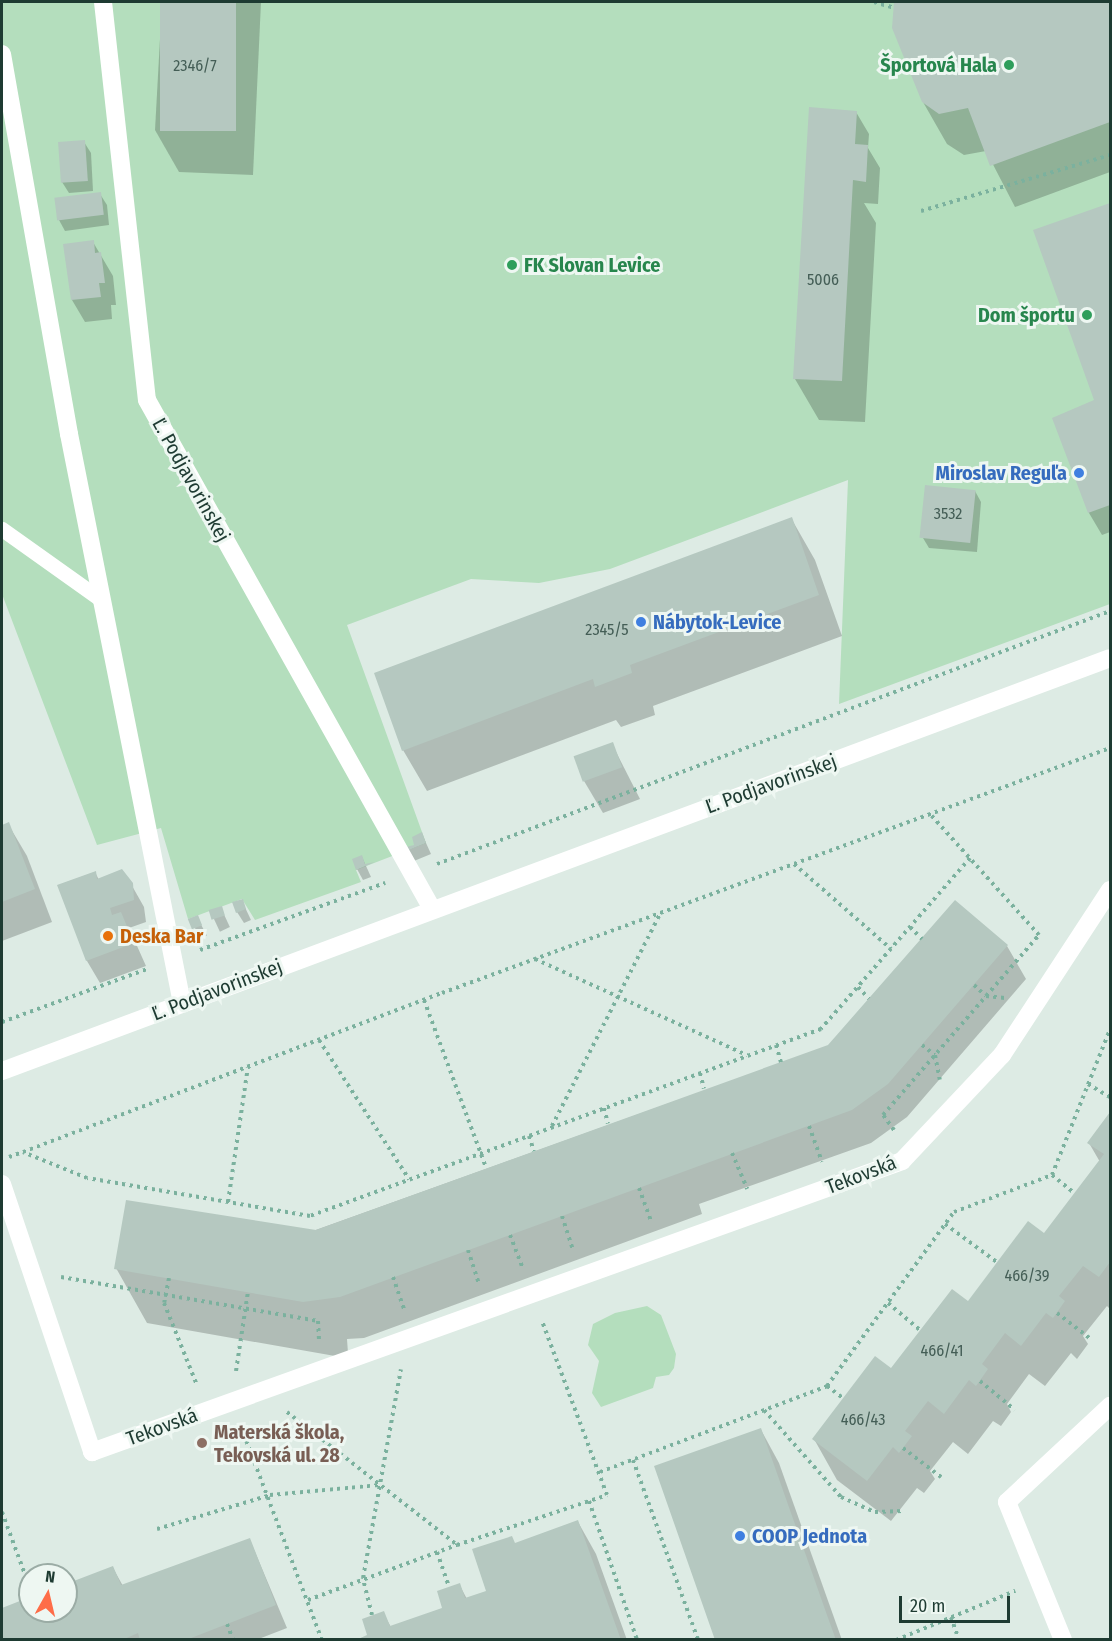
<!DOCTYPE html>
<html>
<head>
<meta charset="utf-8">
<style>
  body { margin:0 }
  #map { position:relative; width:1112px; height:1641px; overflow:hidden; background:#ddebe4; font-family:"Fira Sans Condensed",sans-serif }
  div>[style] { position:absolute }
  [style*='--x'] { left:calc(var(--x)*1px); top:calc(var(--y)*1px); width:calc(var(--w)*1px); rotate:calc(var(--a)*1deg) }
  .green>* { inset:0; background:#b4debd }
  .shadow>* { inset:0; background:#0003; transform-origin:0 0 }
  .building>* { inset:0; background:#b5c8c0; transform-origin:0 0 }
  .path>* { height:4px; margin-top:-2px; transform-origin:0; background:repeating-linear-gradient(90deg,#7bb19e 0 3px,transparent 0 7.5px) }
  .lane>* { height:15px; margin:-7.5px; padding:0 7.5px; transform-origin:7.5px; border-radius:7.5px; background:#fff }
  .street>* { height:18px; margin:-9px; padding:0 9px; transform-origin:9px; border-radius:9px; background:#fff }
  .dots>* { width:16px; height:16px; translate:-50% -50%; box-sizing:border-box; border:3px solid #eef7f2; border-radius:50% }
  span { translate:-50% -50%; white-space:nowrap; text-align:center; line-height:1.15; -webkit-text-stroke:6px #eef7f2; paint-order:stroke }
  .number-label { font-size:16px; color:#445e56 }
  .number-label span { -webkit-text-stroke-width:0 }
  .leisure-label { font-size:20px; color:#27864d; font-weight:700 }
  .right { translate:-100% -50%; text-align:right }
  .left { translate:0 -50%; text-align:left }
  .shop-label { font-size:20px; color:#366cbe; font-weight:700 }
  .street-label { font-size:20px; color:#1e3b32 }
  .food-label { font-size:20px; color:#c56008; font-weight:700 }
  .education-label { font-size:20px; color:#785e54; font-weight:700 }
  .frame { position:absolute; inset:0; border:3px solid #1e3b32; pointer-events:none }
  .north { position:absolute; left:18px; top:1563px; width:60px; height:60px; box-sizing:border-box; background:#eef7f2; border:2px solid #9baca5; border-radius:50%; rotate:8deg; font-size:16px; font-weight:700; line-height:24px; text-align:center; color:#1e3b32 }
  .north::after { content:''; display:block; margin:auto; width:21px; height:27px; background:#fe6d48; clip-path:polygon(50% 0,100% 100%,50% 72%,0 100%) }
  .scale { position:absolute; left:899px; top:1596px; width:111px; height:27px; box-sizing:border-box; border:3px solid #1e3b32; border-top:0; padding-left:8px; font-size:18px; line-height:21px; white-space:nowrap; color:#1e3b32; -webkit-text-stroke:4px #eef7f2; paint-order:stroke }
</style>
</head>
<body>
<div id="map">
  <div class="green">
    <i style="clip-path:polygon(2px 2px,1110px 2px,1110px 604px,839px 704px,848px 480px,610px 569px,539px 583px,471px 579px,347px 625px,426px 843px,356px 870px,361px 882px,255px 920px,242px 899px,188px 919px,161px 828px,97px 845px,2px 594px)"></i>
    <i style="clip-path:polygon(647px 1306px,661px 1315px,676px 1354px,674px 1368px,669px 1375px,656px 1377px,653px 1388px,601px 1407px,592px 1393px,599px 1361px,588px 1345px,593px 1324px,615px 1313px)"></i>
  </div>
  <div class="shadow">
    <i style="clip-path:polygon(162px 2px,261px 2px,253px 175px,179px 172px,155px 130px)"></i>
    <i style="clip-path:polygon(897px 2px,1110px 2px,1110px 172px,1015px 207px,986px 151px,964px 155px,947px 144px,923px 102px,894px 28px)"></i>
    <i style="clip-path:polygon(856px 112px,869px 134px,868px 148px,880px 168px,878px 204px,864px 203px,876px 223px,865px 422px,819px 420px,795px 379px)"></i>
    <i style="clip-path:polygon(84px 142px,91px 153px,93px 191px,69px 193px,62px 182px)"></i>
    <i style="clip-path:polygon(100px 194px,107px 205px,109px 225px,65px 231px,59px 220px)"></i>
    <i style="clip-path:polygon(1110px 204px,1110px 532px,1102px 535px,1089px 513px,1054px 419px,1096px 401px,1035px 231px)"></i>
    <i style="clip-path:polygon(93px 242px,113px 276px,116px 305px,111px 305px,112px 319px,85px 322px,72px 300px,65px 245px)"></i>
    <i style="clip-path:polygon(975px 491px,981px 502px,977px 552px,929px 548px,923px 538px)"></i>
    <i style="clip-path:polygon(791px 518px,815px 560px,842px 636px,653px 706px,655px 715px,621px 727px,616px 720px,427px 791px,403px 750px)"></i>
    <i style="clip-path:polygon(612px 744px,640px 799px,603px 813px,584px 781px)"></i>
    <i style="clip-path:polygon(8px 824px,27px 856px,52px 922px,2px 941px,2px 827px)"></i>
    <i style="clip-path:polygon(422px 834px,431px 854px,414px 861px,408px 850px,416px 846px)"></i>
    <i style="clip-path:polygon(362px 857px,371px 877px,363px 880px,357px 869px)"></i>
    <i style="clip-path:polygon(95px 872px,99px 880px,131px 884px,144px 907px,146px 922px,129px 928px,146px 966px,100px 983px,87px 961px,59px 885px)"></i>
    <i style="clip-path:polygon(242px 901px,251px 920px,244px 923px,237px 912px)"></i>
    <i style="clip-path:polygon(955px 902px,1007px 946px,1026px 979px,907px 1117px,871px 1143px,699px 1204px,702px 1214px,364px 1338px,347px 1339px,348px 1353px,335px 1356px,147px 1323px,116px 1268px,310px 1232px,829px 1046px)"></i>
    <i style="left:221px;top:908px;width:21px;height:11px;rotate:65deg"></i>
    <i style="left:197px;top:917px;width:21px;height:7px;rotate:62deg"></i>
    <i style="clip-path:polygon(1110px 1115px,1110px 1309px,1107px 1306px,1083px 1336px,1088px 1344px,1077px 1359px,1071px 1353px,1045px 1386px,1029px 1374px,1007px 1404px,1011px 1412px,1001px 1426px,993px 1421px,968px 1454px,953px 1442px,930px 1471px,935px 1479px,924px 1493px,917px 1488px,891px 1521px,837px 1480px,814px 1439px,1044px 1235px,1100px 1162px,1089px 1143px)"></i>
    <i style="clip-path:polygon(761px 1430px,779px 1463px,842px 1640px,717px 1640px)"></i>
    <i style="clip-path:polygon(578px 1522px,596px 1554px,627px 1640px,359px 1640px,369px 1636px,383px 1613px,391px 1627px,444px 1608px,459px 1584px,467px 1599px,488px 1592px,516px 1545px)"></i>
    <i style="clip-path:polygon(250px 1540px,287px 1628px,256px 1640px,2px 1640px,2px 1610px,30px 1599px,30px 1611px,66px 1611px,66px 1585px,113px 1568px,123px 1586px)"></i>
  </div>
  <div class="building">
    <i style="left:160px;top:2px;width:76px;height:129px"></i>
    <i style="clip-path:polygon(894px 2px,1110px 2px,1110px 122px,990px 166px,968px 108px,939px 114px,922px 102px,892px 28px)"></i>
    <i style="clip-path:polygon(809px 107px,857px 111px,855px 144px,868px 145px,866px 182px,853px 180px,842px 381px,793px 379px)"></i>
    <i style="left:85px;top:140px;width:41px;height:27px;rotate:86deg"></i>
    <i style="left:101px;top:192px;width:23px;height:47px;rotate:83deg"></i>
    <i style="clip-path:polygon(1110px 203px,1110px 505px,1088px 513px,1052px 418px,1094px 400px,1033px 230px)"></i>
    <i style="clip-path:polygon(94px 240px,95px 253px,101px 252px,105px 283px,99px 283px,101px 297px,71px 300px,63px 244px)"></i>
    <i style="left:925px;top:485px;width:51px;height:53px;rotate:6deg"></i>
    <i style="clip-path:polygon(792px 517px,819px 595px,630px 665px,632px 673px,595px 687px,593px 679px,402px 751px,374px 673px)"></i>
    <i style="left:613px;top:742px;width:27px;height:42px;rotate:70deg"></i>
    <i style="clip-path:polygon(9px 822px,35px 889px,2px 902px,2px 825px)"></i>
    <i style="clip-path:polygon(422px 832px,426px 843px,406px 851px,406px 847px,414px 845px,412px 837px)"></i>
    <i style="clip-path:polygon(362px 855px,365px 864px,375px 862px,356px 870px,352px 859px)"></i>
    <i style="clip-path:polygon(122px 869px,133px 883px,134px 900px,110px 908px,112px 915px,121px 912px,134px 943px,86px 961px,57px 885px,96px 871px,97px 879px)"></i>
    <i style="clip-path:polygon(243px 899px,246px 909px,236px 913px,232px 902px)"></i>
    <i style="clip-path:polygon(955px 900px,1008px 945px,888px 1084px,852px 1110px,340px 1297px,303px 1302px,114px 1269px,126px 1200px,316px 1230px,828px 1045px)"></i>
    <i style="left:222px;top:906px;width:10px;height:14px;rotate:73deg"></i>
    <i style="left:198px;top:915px;width:11px;height:11px;rotate:68deg"></i>
    <i style="clip-path:polygon(1110px 1112px,1110px 1262px,1099px 1277px,1083px 1266px,1059px 1296px,1065px 1301px,1053px 1318px,1046px 1313px,1021px 1346px,1005px 1333px,982px 1364px,988px 1369px,976px 1386px,969px 1380px,944px 1414px,928px 1401px,905px 1431px,912px 1436px,899px 1453px,893px 1447px,867px 1481px,812px 1439px,875px 1356px,891px 1368px,952px 1289px,968px 1301px,1028px 1221px,1044px 1233px,1104px 1154px,1087px 1143px)"></i>
    <i style="clip-path:polygon(761px 1428px,827px 1615px,836px 1640px,715px 1640px,654px 1466px)"></i>
    <i style="clip-path:polygon(578px 1520px,621px 1640px,356px 1640px,367px 1635px,362px 1619px,384px 1611px,390px 1626px,442px 1608px,437px 1591px,460px 1583px,465px 1598px,486px 1591px,472px 1549px,512px 1536px,515px 1543px)"></i>
    <i style="clip-path:polygon(250px 1538px,276px 1605px,186px 1640px,140px 1640px,138px 1633px,122px 1640px,2px 1640px,2px 1608px,30px 1597px,30px 1611px,66px 1611px,66px 1584px,113px 1566px,121px 1585px)"></i>
  </div>
  <div class="path">
    <i style="--x:874;--y:2;--w:19;--a:16"></i>
    <i style="--x:921;--y:211;--w:197;--a:-16.5"></i>
    <i style="--x:970;--y:858;--w:227;--a:131.1"></i>
    <i style="--x:821;--y:1029;--w:544;--a:159.9"></i>
    <i style="--x:310;--y:1216;--w:226;--a:-170.3"></i>
    <i style="--x:87;--y:1178;--w:69;--a:-157.9"></i>
    <i style="--x:23;--y:1152;--w:448;--a:-20.8"></i>
    <i style="--x:442;--y:993;--w:712;--a:-20.14"></i>
    <i style="--x:437;--y:864;--w:719;--a:-20.6"></i>
    <i style="--x:794;--y:864;--w:129;--a:41.2"></i>
    <i style="--x:910;--y:927;--w:17;--a:45"></i>
    <i style="--x:200;--y:950;--w:197;--a:-19.9"></i>
    <i style="--x:535;--y:959;--w:233;--a:24.4"></i>
    <i style="--x:974;--y:985;--w:16;--a:43"></i>
    <i style="--x:986;--y:996;--w:19;--a:6"></i>
    <i style="--x:858;--y:987;--w:16;--a:47"></i>
    <i style="--x:424;--y:1000;--w:179;--a:69.7"></i>
    <i style="--x:2;--y:1022;--w:155;--a:-20"></i>
    <i style="--x:319;--y:1040;--w:166;--a:57.1"></i>
    <i style="--x:776;--y:1045;--w:18;--a:74"></i>
    <i style="--x:922;--y:1045;--w:16;--a:38"></i>
    <i style="--x:935;--y:1055;--w:25;--a:79"></i>
    <i style="--x:700;--y:1073;--w:16;--a:76"></i>
    <i style="--x:1088;--y:1084;--w:26;--a:31"></i>
    <i style="--x:604;--y:1108;--w:16;--a:76"></i>
    <i style="--x:552;--y:1126;--w:238;--a:-63"></i>
    <i style="--x:809;--y:1126;--w:38;--a:70"></i>
    <i style="--x:894;--y:1130;--w:19;--a:-126"></i>
    <i style="--x:883;--y:1115;--w:238;--a:-49.1"></i>
    <i style="--x:1039;--y:935;--w:163;--a:-132"></i>
    <i style="--x:529;--y:1136;--w:16;--a:72"></i>
    <i style="--x:732;--y:1153;--w:39;--a:67"></i>
    <i style="--x:9;--y:1157;--w:15;--a:-20"></i>
    <i style="--x:1052;--y:1175;--w:28;--a:39"></i>
    <i style="--x:639;--y:1188;--w:35;--a:70"></i>
    <i style="--x:228;--y:1202;--w:136;--a:-81.6"></i>
    <i style="--x:562;--y:1216;--w:35;--a:72"></i>
    <i style="--x:945;--y:1224;--w:64;--a:36.2"></i>
    <i style="--x:510;--y:1235;--w:36;--a:69"></i>
    <i style="--x:468;--y:1250;--w:35;--a:72"></i>
    <i style="--x:61;--y:1277;--w:261;--a:9.7"></i>
    <i style="--x:318;--y:1321;--w:20;--a:87"></i>
    <i style="--x:393;--y:1277;--w:36;--a:71"></i>
    <i style="--x:169;--y:1278;--w:25;--a:101"></i>
    <i style="--x:164;--y:1303;--w:88;--a:68.1"></i>
    <i style="--x:888;--y:1303;--w:42;--a:40.2"></i>
    <i style="--x:1057;--y:1313;--w:44;--a:37.6"></i>
    <i style="--x:236;--y:1371;--w:80;--a:-81.4"></i>
    <i style="--x:980;--y:1381;--w:45;--a:39.6"></i>
    <i style="--x:827;--y:1386;--w:20;--a:37"></i>
    <i style="--x:764;--y:1410;--w:116;--a:48.5"></i>
    <i style="--x:841;--y:1497;--w:37;--a:24"></i>
    <i style="--x:875;--y:1512;--w:28;--a:-2"></i>
    <i style="--x:287;--y:1412;--w:216;--a:38"></i>
    <i style="--x:241;--y:1427;--w:228;--a:69.2"></i>
    <i style="--x:903;--y:1448;--w:48;--a:37.3"></i>
    <i style="--x:633;--y:1460;--w:191;--a:70.1"></i>
    <i style="--x:600;--y:1472;--w:243;--a:-20.7"></i>
    <i style="--x:827;--y:1386;--w:215;--a:-53.9"></i>
    <i style="--x:954;--y:1212;--w:105;--a:-20.7"></i>
    <i style="--x:1052;--y:1175;--w:157;--a:-68.3"></i>
    <i style="--x:589;--y:1501;--w:147;--a:70.9"></i>
    <i style="--x:2;--y:1512;--w:81;--a:69.8"></i>
    <i style="--x:157;--y:1529;--w:118;--a:-16.7"></i>
    <i style="--x:270;--y:1495;--w:109;--a:-5.2"></i>
    <i style="--x:437;--y:1552;--w:37;--a:71"></i>
    <i style="--x:308;--y:1600;--w:159;--a:-20.3"></i>
    <i style="--x:457;--y:1545;--w:158;--a:-18.4"></i>
    <i style="--x:607;--y:1495;--w:186;--a:-110.5"></i>
    <i style="--x:372;--y:1615;--w:38;--a:-104"></i>
    <i style="--x:363;--y:1578;--w:212;--a:-79.7"></i>
    <i style="--x:951;--y:1617;--w:24;--a:71"></i>
    <i style="--x:227;--y:1624;--w:17;--a:69"></i>
    <i style="--x:896;--y:1640;--w:129;--a:-22.4"></i>
  </div>
  <div class="lane">
    <i style="--x:2;--y:529;--w:120;--a:35.5"></i>
  </div>
  <div class="street">
    <i style="--x:103;--y:2;--w:400;--a:83.7"></i>
    <i style="--x:147;--y:400;--w:583;--a:60.75"></i>
    <i style="--x:2;--y:54;--w:386;--a:80"></i>
    <i style="--x:69;--y:434;--w:580;--a:78.77"></i>
    <i style="--x:2;--y:1071;--w:1182;--a:-20.44"></i>
    <i style="--x:2;--y:1184;--w:283;--a:71.4"></i>
    <i style="--x:92;--y:1452;--w:861;--a:-19.76"></i>
    <i style="--x:902;--y:1161;--w:146;--a:-46.7"></i>
    <i style="--x:1002;--y:1055;--w:197;--a:-56.8"></i>
    <i style="--x:1063;--y:1640;--w:149;--a:-112.1"></i>
    <i style="--x:1007;--y:1502;--w:141;--a:-43"></i>
  </div>
  <div class="dots">
    <i style="left:1009px;top:65px;background:#2e9e5b"></i>
    <i style="left:512px;top:265px;background:#2e9e5b"></i>
    <i style="left:1087px;top:315px;background:#2e9e5b"></i>
    <i style="left:1079px;top:473px;background:#3f7fe0"></i>
    <i style="left:641px;top:622px;background:#3f7fe0"></i>
    <i style="left:108px;top:936px;background:#e8710a"></i>
    <i style="left:202px;top:1443px;background:#8d6e63"></i>
    <i style="left:740px;top:1536px;background:#3f7fe0"></i>
  </div>
  <div class="number-label">
    <span style="left:195px;top:66px">2346/7</span>
    <span style="left:823px;top:280px">5006</span>
    <span style="left:948px;top:514px">3532</span>
    <span style="left:607px;top:630px">2345/5</span>
    <span style="left:1027px;top:1276px">466/39</span>
    <span style="left:942px;top:1351px">466/41</span>
    <span style="left:863px;top:1420px">466/43</span>
  </div>
  <div class="leisure-label">
    <span class="right" style="left:997px;top:65px">Športová Hala</span>
    <span class="left" style="left:524px;top:265px">FK Slovan Levice</span>
    <span class="right" style="left:1075px;top:315px">Dom športu</span>
  </div>
  <div class="shop-label">
    <span class="right" style="left:1067px;top:473px">Miroslav Reguľa</span>
    <span class="left" style="left:653px;top:622px">Nábytok-Levice</span>
    <span class="left" style="left:752px;top:1536px">COOP Jednota</span>
  </div>
  <div class="street-label">
    <span style="left:191px;top:480px;rotate:61deg">Ľ. Podjavorinskej</span>
    <span style="left:771px;top:784px;rotate:-20deg">Ľ. Podjavorinskej</span>
    <span style="left:217px;top:990px;rotate:-21deg">Ľ. Podjavorinskej</span>
    <span style="left:861px;top:1175px;rotate:-21deg">Tekovská</span>
    <span style="left:162px;top:1427px;rotate:-20deg">Tekovská</span>
  </div>
  <div class="food-label">
    <span class="left" style="left:120px;top:936px">Deska Bar</span>
  </div>
  <div class="education-label">
    <span class="left" style="left:214px;top:1444px">Materská škola,<br>Tekovská ul. 28</span>
  </div>
  <div class="frame"></div>
  <div class="north">N</div>
  <div class="scale">20 m</div>
</div>
</body>
</html>
